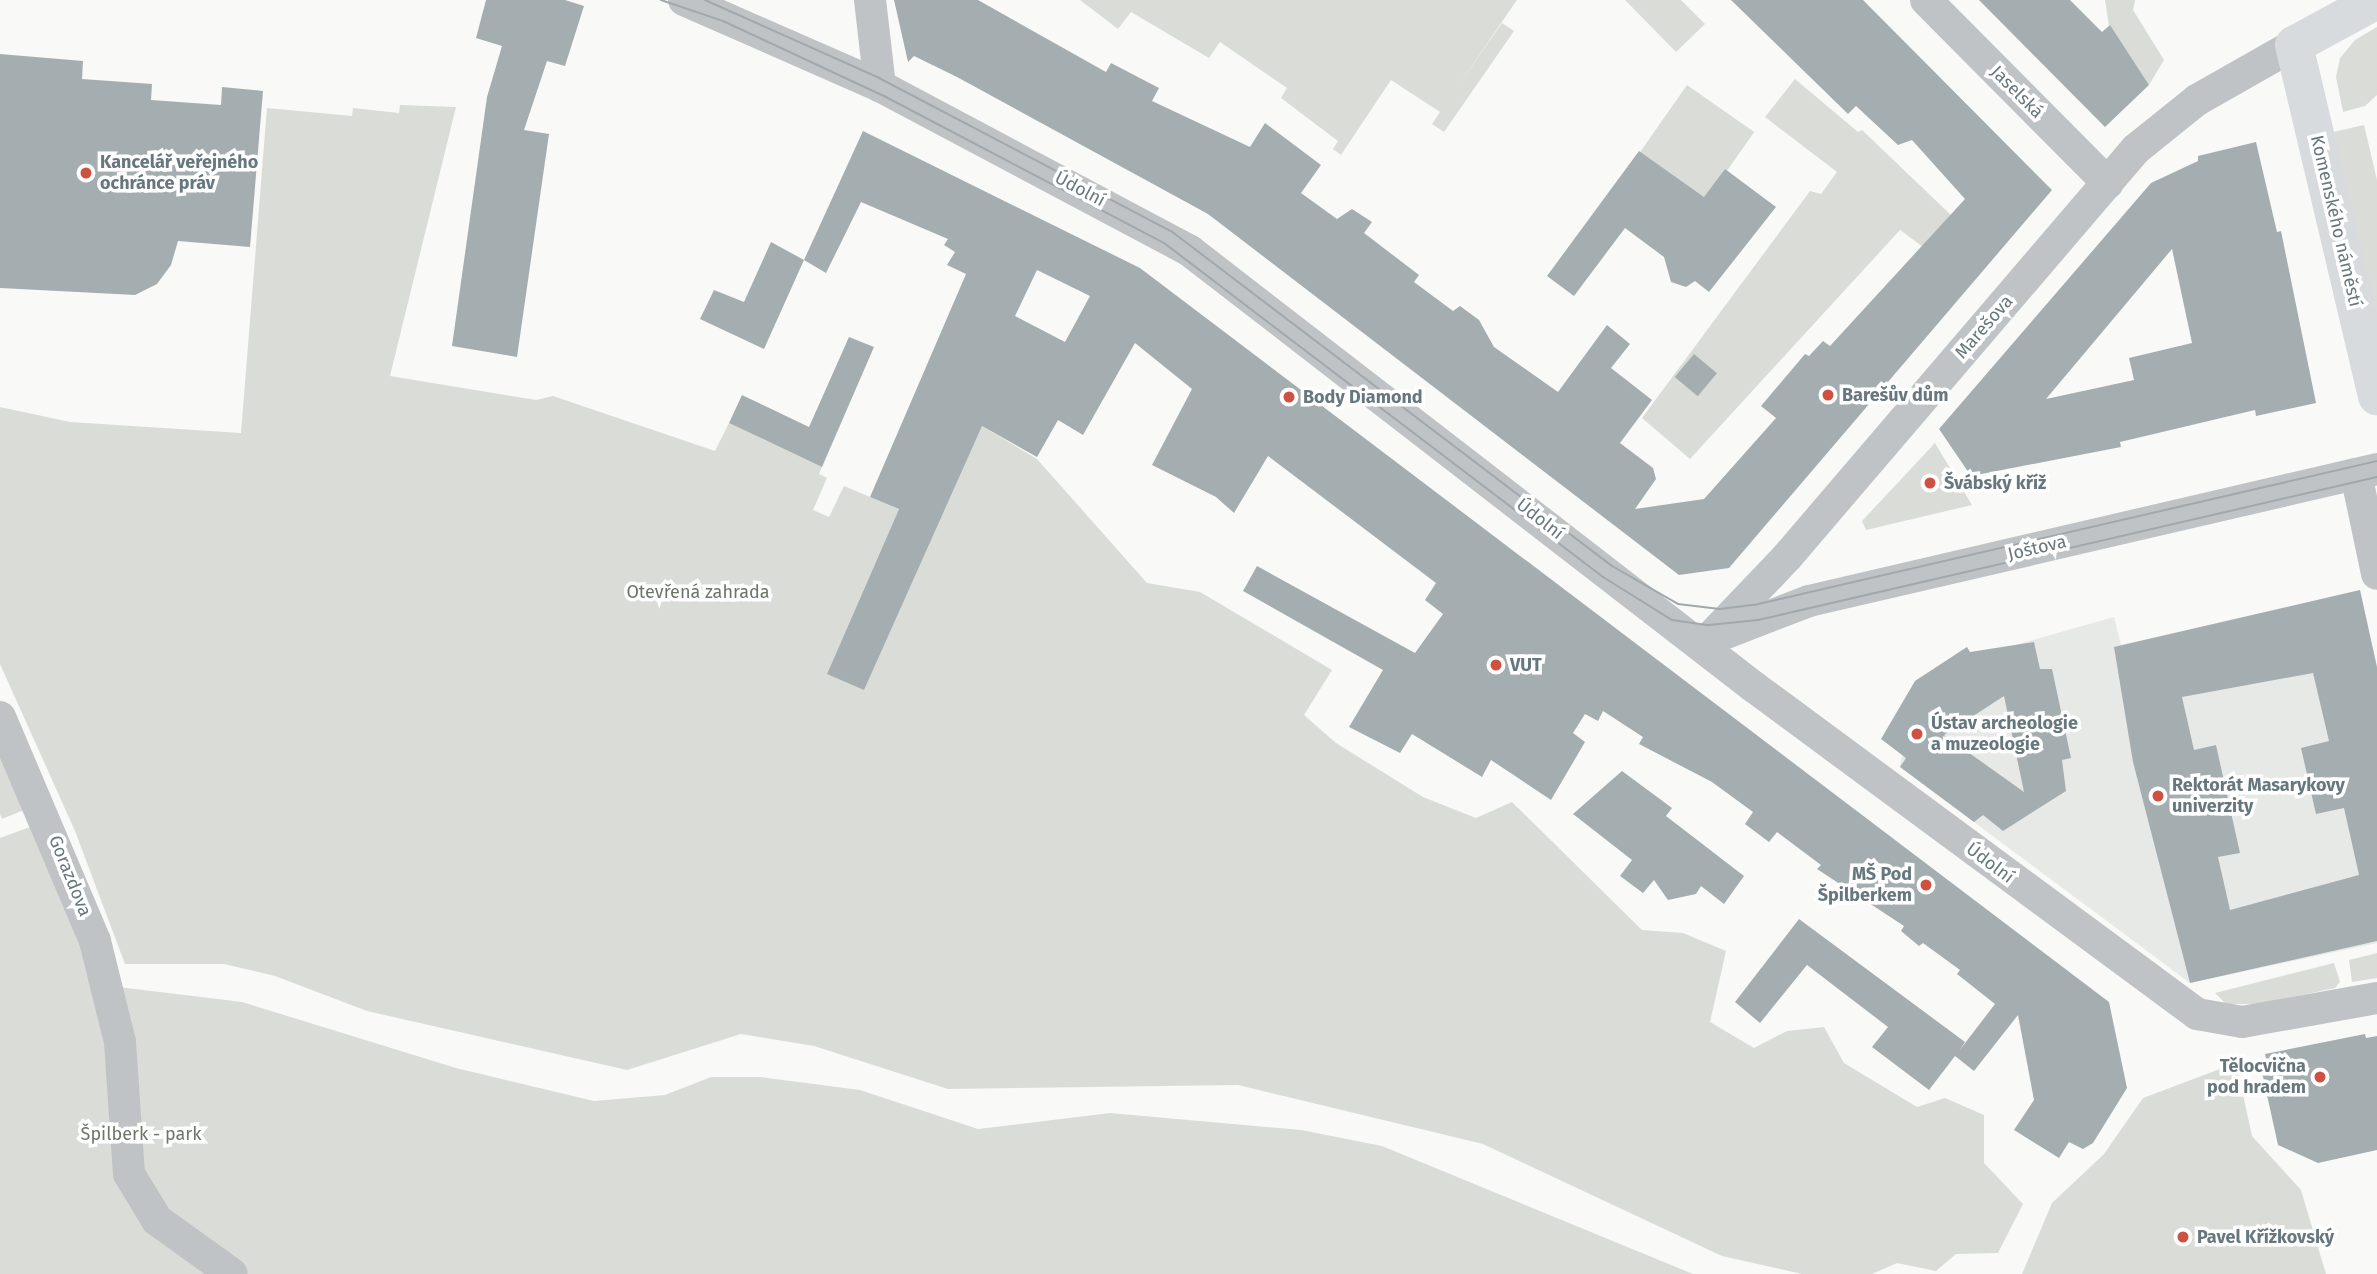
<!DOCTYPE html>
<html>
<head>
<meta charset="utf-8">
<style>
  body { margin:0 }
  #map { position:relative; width:2377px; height:1274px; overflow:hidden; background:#f9f9f7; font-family:"Fira Sans",sans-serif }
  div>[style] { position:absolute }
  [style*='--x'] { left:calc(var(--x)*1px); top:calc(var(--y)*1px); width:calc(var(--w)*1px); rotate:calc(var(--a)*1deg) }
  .built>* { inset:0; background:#e7e9e7 }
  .green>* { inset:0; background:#daddd7; transform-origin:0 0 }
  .building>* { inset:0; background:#a4aeb1; transform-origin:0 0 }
  .minor>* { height:32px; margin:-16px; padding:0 16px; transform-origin:16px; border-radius:16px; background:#bfc3c6 }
  .major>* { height:38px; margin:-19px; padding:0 19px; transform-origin:19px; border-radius:19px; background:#d7dbdd }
  .tram>* { height:2px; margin:-1px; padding:0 1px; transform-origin:1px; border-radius:1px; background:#a1a8ac }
  .dots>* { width:19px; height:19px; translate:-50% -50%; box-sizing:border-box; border:4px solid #fff; border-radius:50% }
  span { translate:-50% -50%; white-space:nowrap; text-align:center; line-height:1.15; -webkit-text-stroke:7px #fff; paint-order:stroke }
  .street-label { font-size:18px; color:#67777e }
  .poi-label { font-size:18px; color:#67777e; font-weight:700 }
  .left { translate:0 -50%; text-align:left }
  .right { translate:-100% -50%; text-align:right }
  .park-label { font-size:18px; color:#6b7766 }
</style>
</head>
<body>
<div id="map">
  <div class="built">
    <i style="clip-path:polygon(2360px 590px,2377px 673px,2377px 943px,2190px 983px,1900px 767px,1915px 681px,1967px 647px,1973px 657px,2114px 617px,2121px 645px)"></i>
  </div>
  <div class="green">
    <i style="clip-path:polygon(1080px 0,1517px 0,1458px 86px,1502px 23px,1514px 31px,1444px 132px,1432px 124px,1440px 112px,1391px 80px,1341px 155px,1333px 149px,1338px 141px,1281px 98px,1287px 88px,1220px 42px,1209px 58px,1131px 12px,1118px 29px)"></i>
    <i style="clip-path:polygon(1625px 0,1681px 0,1705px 24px,1676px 52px)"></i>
    <i style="clip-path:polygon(2105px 0,2135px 0,2133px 10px,2164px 60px,2149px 85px,2109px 26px)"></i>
    <i style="clip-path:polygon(2377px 27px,2377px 95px,2365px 106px,2343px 112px,2336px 77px,2340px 58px,2355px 40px)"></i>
    <i style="clip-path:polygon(1795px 79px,1858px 132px,1862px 130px,1951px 215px,1923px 247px,1900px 230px,1690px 459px,1642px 418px,1810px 191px,1821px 194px,1837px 172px,1765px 117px)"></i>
    <i style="left:1687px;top:85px;width:82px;height:82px;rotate:35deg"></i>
    <i style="clip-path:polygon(400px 105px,456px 107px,390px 376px,536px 400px,553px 396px,715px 451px,729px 423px,822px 467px,819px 474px,827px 478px,813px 510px,829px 517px,844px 486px,899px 509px,827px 674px,982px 426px,1037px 459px,1147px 583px,1200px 592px,1332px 670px,1304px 715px,1336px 743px,1423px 797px,1476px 818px,1512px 802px,1642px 930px,1683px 933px,1726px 951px,1710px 1022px,1754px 1048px,1787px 1031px,1824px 1027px,1844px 1063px,1917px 1107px,1945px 1098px,1984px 1115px,1984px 1163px,2023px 1204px,1998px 1253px,1956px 1254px,1936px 1271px,1897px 1263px,1872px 1274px,1802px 1274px,1722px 1256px,1483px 1144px,1238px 1085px,948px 1089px,814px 1046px,741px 1034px,627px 1070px,367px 1011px,275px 976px,224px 964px,125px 964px,75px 831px,0 664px,0 407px,70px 422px,241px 433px,267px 108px,352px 116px,353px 108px,399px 113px)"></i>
    <i style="clip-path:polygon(2364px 125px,2377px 180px,2377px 324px,2333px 132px)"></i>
    <i style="clip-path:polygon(1935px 443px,1972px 505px,1866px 530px,1862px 521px)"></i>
    <i style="clip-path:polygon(0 744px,24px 810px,2px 819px,0 814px)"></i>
    <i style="clip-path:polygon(30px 827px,41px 832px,94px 984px,242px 1002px,456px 1068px,594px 1101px,665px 1095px,711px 1077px,761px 1077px,860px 1090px,978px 1129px,1110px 1113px,1301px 1130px,1382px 1146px,1693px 1274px,0 1274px,0 838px)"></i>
    <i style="clip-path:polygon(2377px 953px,2377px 978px,2352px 982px,2349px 960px)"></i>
    <i style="clip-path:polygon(2334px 963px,2340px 982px,2335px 988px,2260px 1004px,2226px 1004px,2215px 993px)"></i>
    <i style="clip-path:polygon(2236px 1063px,2252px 1136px,2301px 1190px,2326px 1274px,2022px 1274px,2052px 1203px,2104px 1154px,2143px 1098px)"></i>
  </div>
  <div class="building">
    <i style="clip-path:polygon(486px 0,565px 0,584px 6px,565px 66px,547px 61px,524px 130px,549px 134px,517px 357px,452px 346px,487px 97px,502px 46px,476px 38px)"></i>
    <i style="clip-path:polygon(894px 0,978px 0,1106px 72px,1111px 63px,1159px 88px,1152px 101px,1250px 147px,1265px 123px,1321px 165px,1301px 193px,1337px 219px,1352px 209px,1372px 222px,1364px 233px,1419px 275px,1414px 282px,1453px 311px,1460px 306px,1479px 320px,1494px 347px,1558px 392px,1607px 325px,1630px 344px,1611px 368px,1652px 400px,1620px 443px,1653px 468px,1656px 479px,1635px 509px,1704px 499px,1776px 418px,1761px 406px,1805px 354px,1809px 356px,1823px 341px,1830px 346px,1965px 199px,1912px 140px,1898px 145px,1856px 106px,1848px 114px,1731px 0,1863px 0,2052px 190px,1729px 568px,1679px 575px,1208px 214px,957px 77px,914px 56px,908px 62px)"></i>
    <i style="clip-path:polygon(1979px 0,2070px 0,2102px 32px,2110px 25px,2149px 85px,2105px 127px)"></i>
    <i style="clip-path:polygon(0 54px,83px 61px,82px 79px,152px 84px,151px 100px,221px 105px,222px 87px,263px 91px,250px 247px,178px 241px,171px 265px,157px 284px,135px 295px,0 288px)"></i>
    <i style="clip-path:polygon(evenodd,863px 131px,1140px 268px,2109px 1002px,2127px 1088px,2093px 1143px,2083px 1149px,2069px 1142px,2059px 1158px,2014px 1130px,2034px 1100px,2018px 1015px,1974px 1071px,1955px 1056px,1929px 1090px,1872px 1047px,1888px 1027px,1807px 965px,1760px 1023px,1735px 1002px,1799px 919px,1965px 1042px,1959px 1051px,1995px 1004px,1957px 974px,1960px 970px,1923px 943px,1919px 946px,1901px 931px,1904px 926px,1817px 869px,1821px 865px,1777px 832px,1769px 842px,1745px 824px,1753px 812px,1712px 782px,1639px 744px,1643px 737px,1603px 711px,1598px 721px,1585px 714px,1573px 733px,1585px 742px,1551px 800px,1491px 760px,1482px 777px,1412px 734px,1400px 753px,1349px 727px,1383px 670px,1243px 591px,1257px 566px,1415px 653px,1443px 614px,1425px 600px,1436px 583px,1268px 456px,1234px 513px,1216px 497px,1152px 465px,1192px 389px,1135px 343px,1083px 435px,1058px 420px,1037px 457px,982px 426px,864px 690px,827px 674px,899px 509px,870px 497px,966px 274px,947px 265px,955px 252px,944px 245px,948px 239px,861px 202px,826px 273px,804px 260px,863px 131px,1037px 270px,1090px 296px,1065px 342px,1015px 316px,1037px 270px)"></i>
    <i style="clip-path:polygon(evenodd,2256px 142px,2277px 232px,2281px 231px,2316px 403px,2256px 416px,2255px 410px,2120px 442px,2121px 447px,1971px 476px,1939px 429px,2151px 183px,2198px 161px,2198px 156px,2256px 142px,2172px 249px,2192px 343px,2129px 358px,2134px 380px,2046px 399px,2172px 249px)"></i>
    <i style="clip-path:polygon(1639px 151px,1704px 197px,1725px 169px,1776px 207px,1709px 292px,1695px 281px,1686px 287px,1671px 282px,1664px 257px,1625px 228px,1574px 296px,1547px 276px)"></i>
    <i style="clip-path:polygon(771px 242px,804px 260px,764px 349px,700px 319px,714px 290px,744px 302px)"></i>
    <i style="clip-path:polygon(849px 337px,874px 347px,822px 467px,729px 423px,742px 395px,809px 427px)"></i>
    <i style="left:1694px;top:354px;width:30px;height:30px;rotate:40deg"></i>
    <i style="clip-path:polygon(evenodd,2360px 590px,2377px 667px,2377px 941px,2190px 983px,2133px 762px,2114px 647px,2360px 590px,2313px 673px,2329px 741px,2301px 748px,2316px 814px,2344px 808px,2359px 875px,2230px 910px,2218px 857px,2240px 853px,2216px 745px,2194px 750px,2182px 697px,2313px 673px)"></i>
    <i style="clip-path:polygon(evenodd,2034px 642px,2040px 669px,2052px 669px,2071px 758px,2062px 760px,2066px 791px,2003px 831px,1983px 815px,1974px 822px,1900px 767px,1906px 758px,1881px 739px,1915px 681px,1967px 647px,1970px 652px,2034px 642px,2004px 696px,2024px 792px,1944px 735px,2004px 696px)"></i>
    <i style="clip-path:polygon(1622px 771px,1672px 808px,1666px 816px,1744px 876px,1724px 904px,1701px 886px,1696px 894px,1668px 900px,1654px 880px,1643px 893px,1620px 876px,1632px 860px,1573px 814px)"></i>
    <i style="clip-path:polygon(2365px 1034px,2366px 1038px,2377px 1036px,2377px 1150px,2318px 1163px,2278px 1145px,2260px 1063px,2267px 1062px,2265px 1054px)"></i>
  </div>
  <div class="minor">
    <i style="--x:684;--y:0;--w:214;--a:23.7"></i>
    <i style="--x:880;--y:86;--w:351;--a:28"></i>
    <i style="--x:1190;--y:251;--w:713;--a:37.71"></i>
    <i style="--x:1754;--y:687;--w:551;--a:36.43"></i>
    <i style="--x:2197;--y:1014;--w:46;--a:10.1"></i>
    <i style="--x:2242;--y:1022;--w:137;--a:-10.1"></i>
    <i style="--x:870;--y:0;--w:87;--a:83.4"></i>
    <i style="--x:1926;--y:0;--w:258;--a:45.2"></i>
    <i style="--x:2356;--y:474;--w:102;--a:78.1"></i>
    <i style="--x:1726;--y:633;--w:89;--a:-21.1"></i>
    <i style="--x:1809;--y:601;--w:583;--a:-13.08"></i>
    <i style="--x:1703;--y:645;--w:122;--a:-46.3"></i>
    <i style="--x:1787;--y:557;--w:537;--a:-49.46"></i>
    <i style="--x:2136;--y:149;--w:78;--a:-38.8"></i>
    <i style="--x:2197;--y:100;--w:112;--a:-29.6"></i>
    <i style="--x:0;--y:717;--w:243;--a:67"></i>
    <i style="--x:95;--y:941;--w:104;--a:76.1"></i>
    <i style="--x:120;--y:1042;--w:132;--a:86.1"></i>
    <i style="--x:129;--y:1174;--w:54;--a:58.7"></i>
    <i style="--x:157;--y:1220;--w:92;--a:35.8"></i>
  </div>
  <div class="major">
    <i style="--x:2377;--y:0;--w:94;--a:151.5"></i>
    <i style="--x:2294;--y:45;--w:361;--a:76.7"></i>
  </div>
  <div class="tram">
    <i style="--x:661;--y:0;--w:65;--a:18.7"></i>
    <i style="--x:723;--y:21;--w:178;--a:25"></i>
    <i style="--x:884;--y:96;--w:316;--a:27.7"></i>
    <i style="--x:1164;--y:243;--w:552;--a:37.26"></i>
    <i style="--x:1603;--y:577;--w:81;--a:31.9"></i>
    <i style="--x:1672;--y:620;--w:37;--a:8"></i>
    <i style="--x:1709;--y:625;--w:49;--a:-5.8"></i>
    <i style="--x:1758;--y:620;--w:635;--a:-13.01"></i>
    <i style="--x:705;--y:0;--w:191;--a:24.1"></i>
    <i style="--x:879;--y:78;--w:330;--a:27.7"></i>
    <i style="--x:1171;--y:231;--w:554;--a:37.22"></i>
    <i style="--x:1612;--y:566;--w:76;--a:29.9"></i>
    <i style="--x:1678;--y:604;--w:42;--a:6.8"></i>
    <i style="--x:1720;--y:609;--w:34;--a:-7"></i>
    <i style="--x:1754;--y:605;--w:639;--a:-13.01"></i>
  </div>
  <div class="dots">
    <i style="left:86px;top:173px;background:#ce5142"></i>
    <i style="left:1828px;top:395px;background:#ce5142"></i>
    <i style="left:1289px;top:397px;background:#ce5142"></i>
    <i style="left:1930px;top:483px;background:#ce5142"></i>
    <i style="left:1496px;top:665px;background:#ce5142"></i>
    <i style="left:1917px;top:734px;background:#ce5142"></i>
    <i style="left:2158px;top:796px;background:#ce5142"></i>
    <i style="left:1926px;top:885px;background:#ce5142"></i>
    <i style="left:2320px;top:1077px;background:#ce5142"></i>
    <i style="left:2183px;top:1237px;background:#ce5142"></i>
  </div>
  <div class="street-label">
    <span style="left:2017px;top:92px;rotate:45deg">Jaselská</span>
    <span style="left:1080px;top:189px;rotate:28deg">Údolní</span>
    <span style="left:2336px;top:221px;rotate:77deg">Komenského náměstí</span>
    <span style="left:1984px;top:327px;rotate:-49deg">Marešova</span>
    <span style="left:1540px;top:519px;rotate:38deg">Údolní</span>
    <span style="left:2037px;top:548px;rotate:-13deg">Joštova</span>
    <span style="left:1990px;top:863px;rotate:37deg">Údolní</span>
    <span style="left:70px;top:876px;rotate:68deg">Gorazdova</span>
  </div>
  <div class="poi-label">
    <span class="left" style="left:100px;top:173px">Kancelář veřejného<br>ochránce práv</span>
    <span class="left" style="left:1842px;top:395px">Barešův dům</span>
    <span class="left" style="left:1303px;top:397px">Body Diamond</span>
    <span class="left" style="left:1944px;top:483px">Švábský kříž</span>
    <span class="left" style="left:1510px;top:665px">VUT</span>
    <span class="left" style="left:1931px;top:734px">Ústav archeologie<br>a muzeologie</span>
    <span class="left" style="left:2172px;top:796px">Rektorát Masarykovy<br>univerzity</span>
    <span class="right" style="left:1912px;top:885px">MŠ Pod<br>Špilberkem</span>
    <span class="right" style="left:2306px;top:1077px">Tělocvična<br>pod hradem</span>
    <span class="left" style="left:2197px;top:1237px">Pavel Křížkovský</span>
  </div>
  <div class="park-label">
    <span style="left:698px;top:592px">Otevřená zahrada</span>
    <span style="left:141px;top:1134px">Špilberk - park</span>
  </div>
</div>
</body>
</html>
